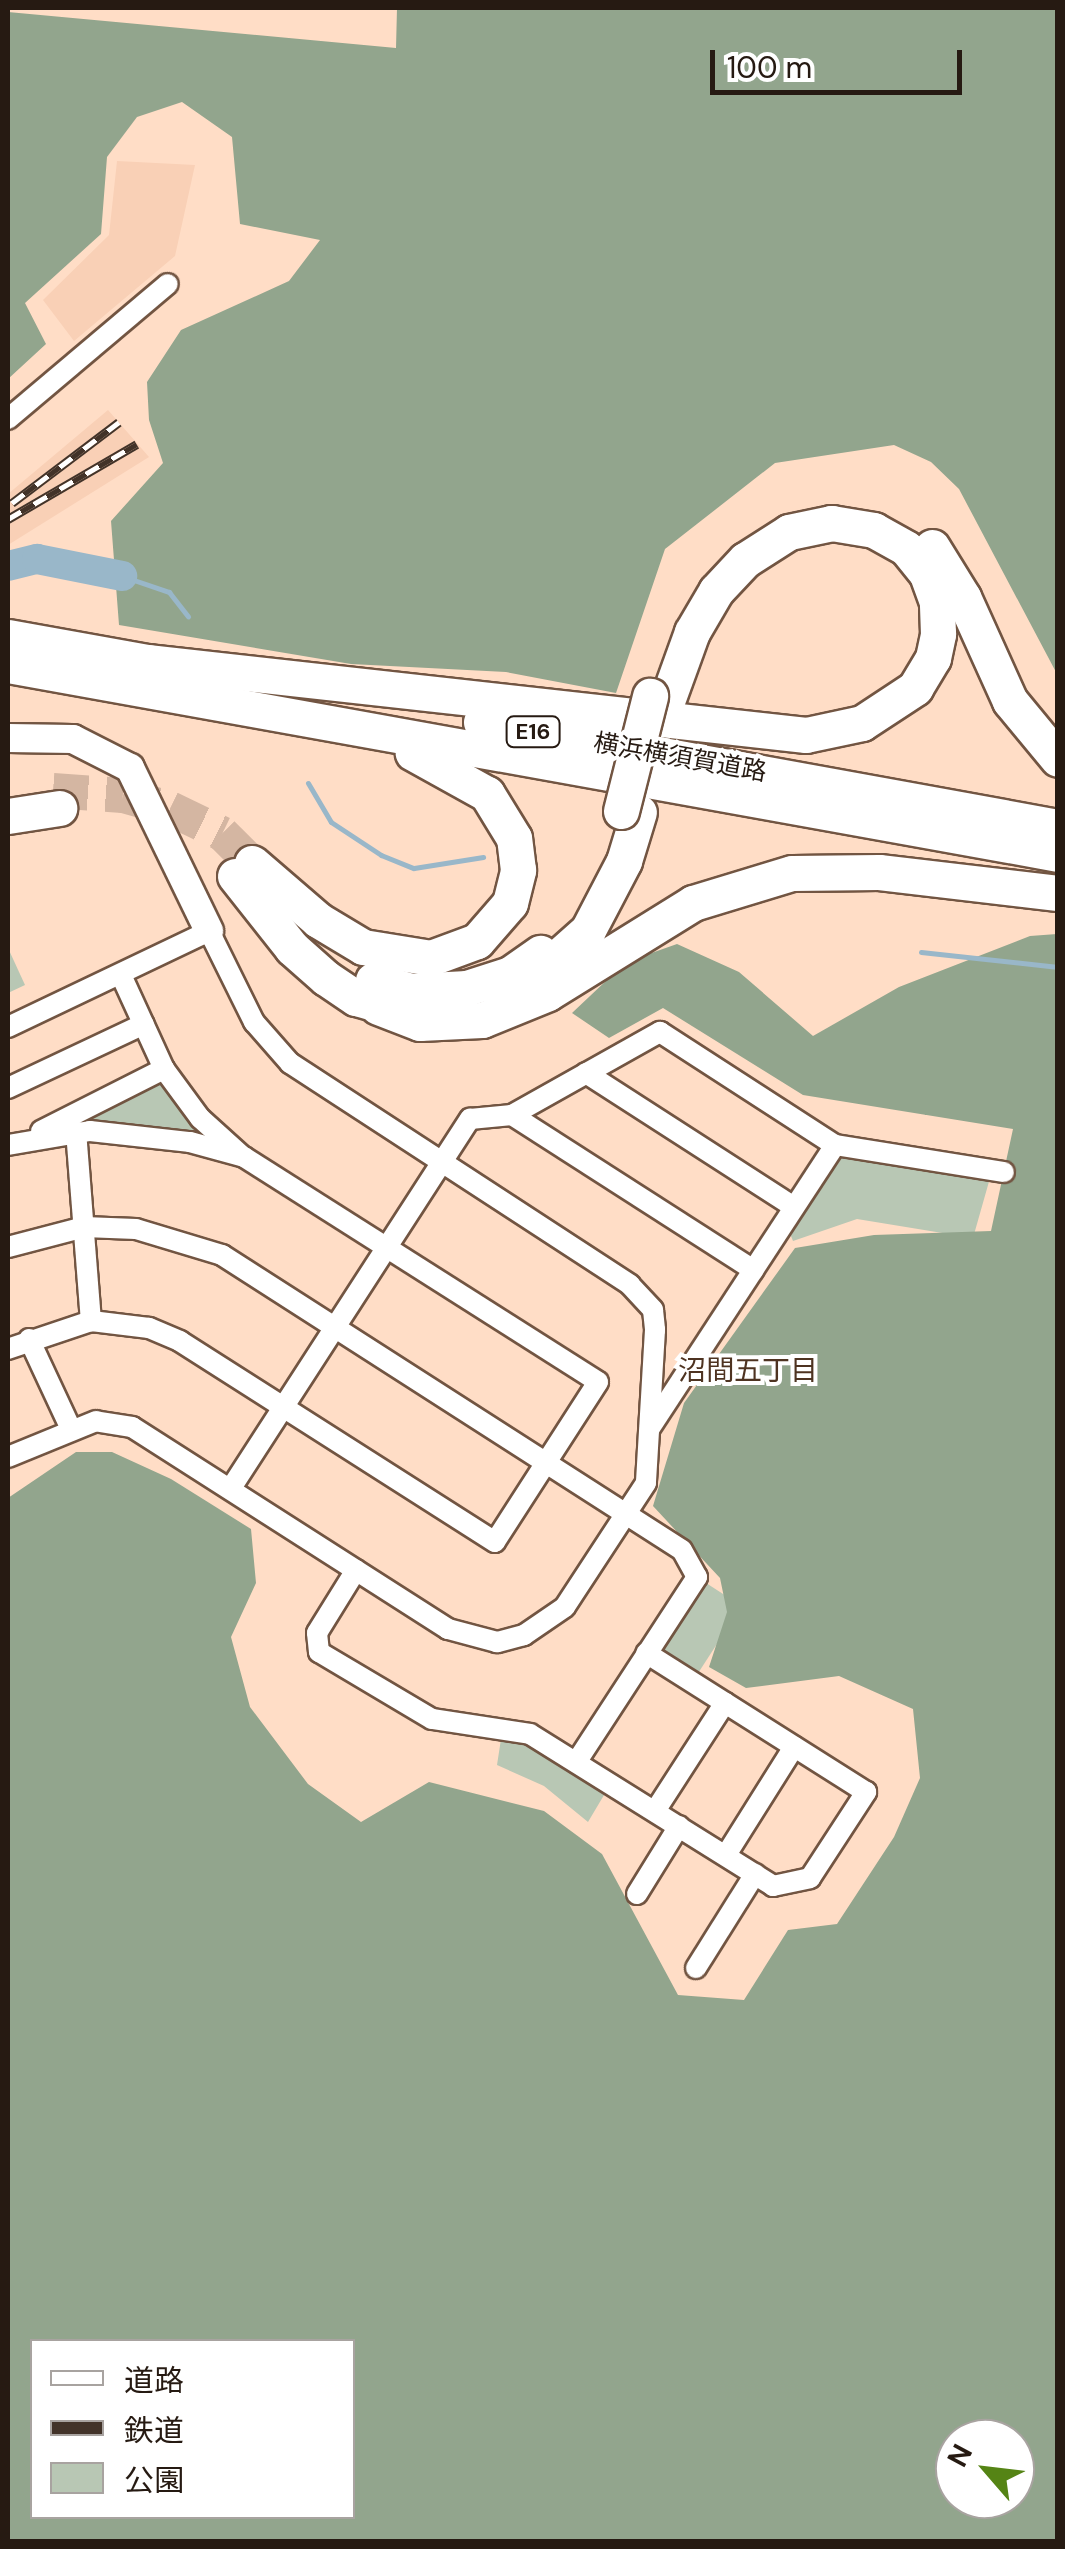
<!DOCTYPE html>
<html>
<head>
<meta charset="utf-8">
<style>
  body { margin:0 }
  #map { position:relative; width:1065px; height:2549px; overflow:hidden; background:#ffddc6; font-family:"DM Sans","Noto Sans JP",sans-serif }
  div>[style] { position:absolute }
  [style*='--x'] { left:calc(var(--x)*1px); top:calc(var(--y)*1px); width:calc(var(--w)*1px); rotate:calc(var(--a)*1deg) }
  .built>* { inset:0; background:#f9d0b6 }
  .green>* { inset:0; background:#b8c7b4; transform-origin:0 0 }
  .forest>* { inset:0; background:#92a58d }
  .stream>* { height:5px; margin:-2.5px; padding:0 2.5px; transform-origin:2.5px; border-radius:2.5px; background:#99b7c9 }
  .river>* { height:30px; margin:-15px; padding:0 15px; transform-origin:15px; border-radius:15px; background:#99b7c9 }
  .highway-tunnel>* { height:35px; margin-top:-17.5px; transform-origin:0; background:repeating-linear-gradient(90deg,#d4b6a2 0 35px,transparent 0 53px) }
  .roads { filter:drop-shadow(2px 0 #725542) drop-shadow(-2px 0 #725542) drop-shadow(0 2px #725542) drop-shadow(0 -2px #725542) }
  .street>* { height:20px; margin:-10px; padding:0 10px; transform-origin:10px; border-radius:10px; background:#fff }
  .secondary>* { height:28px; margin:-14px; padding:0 14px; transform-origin:14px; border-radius:14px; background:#fff }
  .highway>* { height:35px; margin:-17.5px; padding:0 17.5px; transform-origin:17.5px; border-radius:17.5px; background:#fff }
  .rail>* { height:9px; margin-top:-4.5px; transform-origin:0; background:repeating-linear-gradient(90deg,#fff 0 15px,#423329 0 30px); box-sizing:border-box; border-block:2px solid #423329 }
  .bridges { filter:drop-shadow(2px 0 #725542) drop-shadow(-2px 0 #725542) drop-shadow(0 2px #725542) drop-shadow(0 -2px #725542) }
  .highway-bridge>* { height:35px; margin:-17.5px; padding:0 17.5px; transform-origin:17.5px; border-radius:17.5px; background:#fff }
  span { translate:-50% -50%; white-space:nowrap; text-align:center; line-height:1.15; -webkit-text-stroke:8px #fff; paint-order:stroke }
  .shield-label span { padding:2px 8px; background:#fff; border:2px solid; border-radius:8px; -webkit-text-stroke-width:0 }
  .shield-label { font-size:22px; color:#261a12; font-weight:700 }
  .street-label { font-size:25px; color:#261a12 }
  .neighbourhood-label { font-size:28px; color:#4e3321 }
  .frame { position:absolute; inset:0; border:10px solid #261a12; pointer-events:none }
  .legend { position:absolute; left:30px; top:2339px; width:325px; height:180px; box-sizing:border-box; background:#fff; border:2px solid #a8a3a0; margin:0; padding:12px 18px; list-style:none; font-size:30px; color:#261a12 }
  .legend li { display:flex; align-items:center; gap:20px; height:50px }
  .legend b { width:50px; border:2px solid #a8a3a0 }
  .north { position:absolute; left:935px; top:2419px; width:100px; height:100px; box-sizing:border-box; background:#fff; border:2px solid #a8a3a0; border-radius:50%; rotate:298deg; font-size:28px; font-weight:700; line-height:40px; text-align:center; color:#261a12 }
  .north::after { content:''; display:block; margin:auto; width:35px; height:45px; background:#558415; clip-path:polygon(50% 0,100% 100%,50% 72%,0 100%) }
  .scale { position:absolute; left:710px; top:50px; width:252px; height:45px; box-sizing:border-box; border:5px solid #261a12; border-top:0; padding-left:12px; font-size:30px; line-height:35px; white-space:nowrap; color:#261a12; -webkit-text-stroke:8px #fff; paint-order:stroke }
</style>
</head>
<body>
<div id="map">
  <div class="built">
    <i style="clip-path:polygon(117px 161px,195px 165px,175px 256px,74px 341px,43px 300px,109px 235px)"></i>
    <i style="clip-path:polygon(108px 410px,149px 457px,8px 545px,8px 494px)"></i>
  </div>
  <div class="green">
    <i style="clip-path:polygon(8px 948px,25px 985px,8px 993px)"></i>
    <i style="clip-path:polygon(161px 1077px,199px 1126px,195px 1135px,90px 1122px,87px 1114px)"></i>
    <i style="clip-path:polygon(842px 1155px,990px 1178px,973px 1238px,857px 1219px,793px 1241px,789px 1231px)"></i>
    <i style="left:703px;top:1581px;width:46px;height:83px;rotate:33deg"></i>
    <i style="clip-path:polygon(501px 1739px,524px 1742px,607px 1790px,588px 1822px,544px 1786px,497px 1765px)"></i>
  </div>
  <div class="forest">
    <i style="clip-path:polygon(397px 8px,1057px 8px,1057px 674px,959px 489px,931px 462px,894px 445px,775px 463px,665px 549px,616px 693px,506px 672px,351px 664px,119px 625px,111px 521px,163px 463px,149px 420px,147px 382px,181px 330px,289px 281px,320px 240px,240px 224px,232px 137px,182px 102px,137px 117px,107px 157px,101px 234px,25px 303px,46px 344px,8px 379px,8px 12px,396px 48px)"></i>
    <i style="clip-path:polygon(evenodd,1057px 934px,1057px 2541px,8px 2541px,8px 1498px,76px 1452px,112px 1452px,171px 1479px,251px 1529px,256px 1583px,231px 1637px,250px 1707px,308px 1784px,361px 1822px,429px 1782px,544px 1811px,602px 1854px,678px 1995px,744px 2000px,788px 1930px,837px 1924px,894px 1837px,920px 1778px,913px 1709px,839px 1676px,746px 1688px,709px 1667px,727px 1612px,720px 1578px,653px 1506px,684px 1403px,795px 1248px,874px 1235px,991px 1231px,1013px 1129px,803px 1095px,663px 1008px,609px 1038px,572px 1013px,626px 962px,677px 944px,739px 972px,813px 1036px,899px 987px,1030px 936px,1057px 934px,32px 2342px,352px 2342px,352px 2516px,32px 2516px,32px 2342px,1057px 934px,955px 2439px,1015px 2439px,1015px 2499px,955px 2499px,955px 2439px)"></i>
  </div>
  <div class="stream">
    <i style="--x:122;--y:576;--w:50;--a:18.8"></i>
    <i style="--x:169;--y:592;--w:31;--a:52"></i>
    <i style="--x:308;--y:783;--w:45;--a:59.5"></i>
    <i style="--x:331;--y:822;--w:60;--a:33.4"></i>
    <i style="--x:381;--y:855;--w:35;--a:22"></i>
    <i style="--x:414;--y:868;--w:70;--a:-9.1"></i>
    <i style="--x:921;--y:952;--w:138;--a:6.2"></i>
  </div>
  <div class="river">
    <i style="--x:8;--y:566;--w:30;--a:-14"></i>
    <i style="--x:37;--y:559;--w:87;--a:11.3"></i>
  </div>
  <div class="highway-tunnel">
    <i style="--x:53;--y:790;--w:70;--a:4.1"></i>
    <i style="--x:123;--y:795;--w:49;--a:15.5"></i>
    <i style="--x:170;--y:808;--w:58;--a:25.7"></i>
    <i style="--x:222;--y:833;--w:42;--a:45"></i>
  </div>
  <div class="roads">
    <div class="street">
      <i style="--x:8;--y:419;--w:209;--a:-40.2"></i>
      <i style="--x:121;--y:975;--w:103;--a:65.4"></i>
      <i style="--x:164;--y:1069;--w:61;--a:53.7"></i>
      <i style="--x:200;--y:1118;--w:54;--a:42"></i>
      <i style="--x:8;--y:1027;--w:223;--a:-25.5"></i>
      <i style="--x:209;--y:931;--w:102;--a:63.7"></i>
      <i style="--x:254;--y:1022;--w:55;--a:48.7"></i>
      <i style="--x:290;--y:1063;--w:406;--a:33.1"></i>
      <i style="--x:630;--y:1285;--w:34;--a:47"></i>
      <i style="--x:653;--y:1310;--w:20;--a:84"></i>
      <i style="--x:655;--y:1330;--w:153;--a:93.4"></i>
      <i style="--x:646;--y:1483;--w:148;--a:123.2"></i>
      <i style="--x:565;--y:1607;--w:50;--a:145.7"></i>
      <i style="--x:524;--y:1635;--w:28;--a:165"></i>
      <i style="--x:497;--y:1642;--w:51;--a:-165.1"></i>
      <i style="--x:448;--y:1629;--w:375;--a:-147.4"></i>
      <i style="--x:132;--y:1427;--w:36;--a:-171"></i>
      <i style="--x:96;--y:1421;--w:95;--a:157.8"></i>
      <i style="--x:586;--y:1073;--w:247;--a:32.8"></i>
      <i style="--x:8;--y:1088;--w:150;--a:-25.2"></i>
      <i style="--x:512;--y:1115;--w:287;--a:32.7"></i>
      <i style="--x:41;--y:1131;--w:138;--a:-26.8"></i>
      <i style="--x:76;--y:1131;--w:191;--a:85.5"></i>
      <i style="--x:8;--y:1145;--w:83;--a:-9.7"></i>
      <i style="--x:90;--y:1131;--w:101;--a:6.3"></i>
      <i style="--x:190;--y:1142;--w:56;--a:15.5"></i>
      <i style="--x:244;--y:1157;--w:419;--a:32.4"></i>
      <i style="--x:598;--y:1382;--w:190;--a:122.8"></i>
      <i style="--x:495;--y:1542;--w:374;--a:-147.5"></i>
      <i style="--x:180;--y:1341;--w:34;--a:-157"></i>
      <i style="--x:149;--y:1328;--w:58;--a:-173.1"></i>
      <i style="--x:91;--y:1321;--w:88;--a:161.4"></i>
      <i style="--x:8;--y:1247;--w:79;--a:-14.7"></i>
      <i style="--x:84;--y:1227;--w:52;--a:2.2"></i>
      <i style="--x:136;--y:1229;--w:90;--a:16.8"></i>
      <i style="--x:222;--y:1255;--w:546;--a:32.67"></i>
      <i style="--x:682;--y:1550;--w:31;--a:61"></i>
      <i style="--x:697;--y:1577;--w:220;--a:123.1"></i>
      <i style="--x:29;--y:1339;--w:99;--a:65"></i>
      <i style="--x:650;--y:1428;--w:338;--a:-56.8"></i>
      <i style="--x:231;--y:1488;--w:440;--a:-57.1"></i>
      <i style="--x:470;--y:1119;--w:42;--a:-5.4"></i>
      <i style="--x:512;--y:1115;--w:170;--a:-29.3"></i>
      <i style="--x:660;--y:1032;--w:208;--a:32.9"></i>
      <i style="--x:835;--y:1145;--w:171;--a:9.1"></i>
      <i style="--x:356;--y:1570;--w:74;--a:121.8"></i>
      <i style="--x:317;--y:1633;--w:19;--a:84"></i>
      <i style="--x:319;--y:1652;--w:131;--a:30.7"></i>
      <i style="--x:432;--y:1719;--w:99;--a:8.7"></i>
      <i style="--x:530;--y:1734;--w:287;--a:32"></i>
      <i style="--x:773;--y:1886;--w:38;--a:-12"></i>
      <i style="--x:810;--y:1878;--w:103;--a:-56.9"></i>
      <i style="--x:866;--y:1792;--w:260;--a:-147.7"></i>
      <i style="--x:655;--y:1811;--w:129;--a:-57.1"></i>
      <i style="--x:726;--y:1855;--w:128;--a:-57.8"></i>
      <i style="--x:637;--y:1894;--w:80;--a:-58.3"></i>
      <i style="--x:696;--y:1968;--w:111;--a:-57.9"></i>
    </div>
    <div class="secondary">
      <i style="--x:8;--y:738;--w:65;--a:0.9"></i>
      <i style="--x:73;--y:739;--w:64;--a:27"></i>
      <i style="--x:130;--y:768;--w:181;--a:64.1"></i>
    </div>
    <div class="highway">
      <i style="--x:932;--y:547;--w:59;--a:58.2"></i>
      <i style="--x:963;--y:597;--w:114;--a:65.7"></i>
      <i style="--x:1010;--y:701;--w:75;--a:50.4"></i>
      <i style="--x:8;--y:637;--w:164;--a:10.2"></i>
      <i style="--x:147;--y:662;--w:663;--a:6.32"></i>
      <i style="--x:806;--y:735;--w:57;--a:-12.1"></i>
      <i style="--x:862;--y:723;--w:64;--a:-33.4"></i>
      <i style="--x:915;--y:688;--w:35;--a:-59"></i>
      <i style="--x:933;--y:658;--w:25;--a:-78"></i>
      <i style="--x:938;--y:634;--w:32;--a:-92"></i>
      <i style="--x:937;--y:602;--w:30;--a:-110"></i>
      <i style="--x:927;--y:574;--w:33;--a:-129"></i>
      <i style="--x:906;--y:548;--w:37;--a:-151"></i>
      <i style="--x:874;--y:530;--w:43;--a:-170.5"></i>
      <i style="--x:832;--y:523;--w:44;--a:168.2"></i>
      <i style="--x:789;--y:532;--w:52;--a:147.5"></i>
      <i style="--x:745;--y:560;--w:42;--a:133.1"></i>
      <i style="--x:716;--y:591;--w:48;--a:120.3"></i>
      <i style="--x:692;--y:632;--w:73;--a:109.9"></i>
      <i style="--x:8;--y:665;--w:1067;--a:10.2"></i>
      <i style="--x:481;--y:722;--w:586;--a:10.31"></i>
      <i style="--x:8;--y:816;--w:52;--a:-8.9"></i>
      <i style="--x:252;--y:863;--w:87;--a:40.8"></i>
      <i style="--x:318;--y:920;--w:52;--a:31"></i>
      <i style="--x:363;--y:947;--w:69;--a:9.2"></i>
      <i style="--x:431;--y:958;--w:49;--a:-20.3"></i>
      <i style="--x:477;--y:941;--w:50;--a:-49"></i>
      <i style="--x:510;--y:903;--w:34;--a:-76"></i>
      <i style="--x:518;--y:870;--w:32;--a:-97"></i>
      <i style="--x:514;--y:838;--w:52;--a:-121.5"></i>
      <i style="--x:487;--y:794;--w:85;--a:-151"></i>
      <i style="--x:235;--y:876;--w:92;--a:51.6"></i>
      <i style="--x:292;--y:948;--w:45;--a:41.4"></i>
      <i style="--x:326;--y:978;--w:36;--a:34"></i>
      <i style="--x:356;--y:998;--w:48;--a:15.8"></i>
      <i style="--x:373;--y:980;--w:40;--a:16"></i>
      <i style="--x:411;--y:991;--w:56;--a:-3.1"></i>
      <i style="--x:467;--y:988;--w:45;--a:-18"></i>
      <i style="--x:510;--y:974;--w:37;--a:-35"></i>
      <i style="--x:525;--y:986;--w:84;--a:-41.6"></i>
      <i style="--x:588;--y:930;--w:78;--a:-62.4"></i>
      <i style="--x:624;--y:861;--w:51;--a:-73"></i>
      <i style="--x:378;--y:1007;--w:45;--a:20.9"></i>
      <i style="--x:420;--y:1023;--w:62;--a:-2.8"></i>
      <i style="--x:482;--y:1020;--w:71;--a:-22.2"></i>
      <i style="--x:548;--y:993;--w:171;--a:-31.8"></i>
      <i style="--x:693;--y:903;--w:103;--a:-16.9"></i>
      <i style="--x:792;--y:873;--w:87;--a:-0.7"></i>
      <i style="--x:879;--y:872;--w:180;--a:6.7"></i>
    </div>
  </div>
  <div class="rail">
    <i style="--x:12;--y:503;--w:134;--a:-37.1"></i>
    <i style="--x:8;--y:519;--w:149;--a:-30.2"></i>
  </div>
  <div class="bridges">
    <div class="highway-bridge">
      <i style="--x:621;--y:811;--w:119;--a:-75.8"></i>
    </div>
  </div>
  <div class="shield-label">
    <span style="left:533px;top:732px">E16</span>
  </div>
  <div class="street-label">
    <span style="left:680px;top:758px;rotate:10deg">横浜横須賀道路</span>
  </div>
  <div class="neighbourhood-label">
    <span style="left:748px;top:1371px">沼間五丁目</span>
  </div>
  <div class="frame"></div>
  <ul class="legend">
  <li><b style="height:12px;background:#fff"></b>道路</li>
  <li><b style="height:12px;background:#423329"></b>鉄道</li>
  <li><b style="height:28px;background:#b8c7b4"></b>公園</li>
  </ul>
  <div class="north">N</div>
  <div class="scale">100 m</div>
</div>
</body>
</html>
